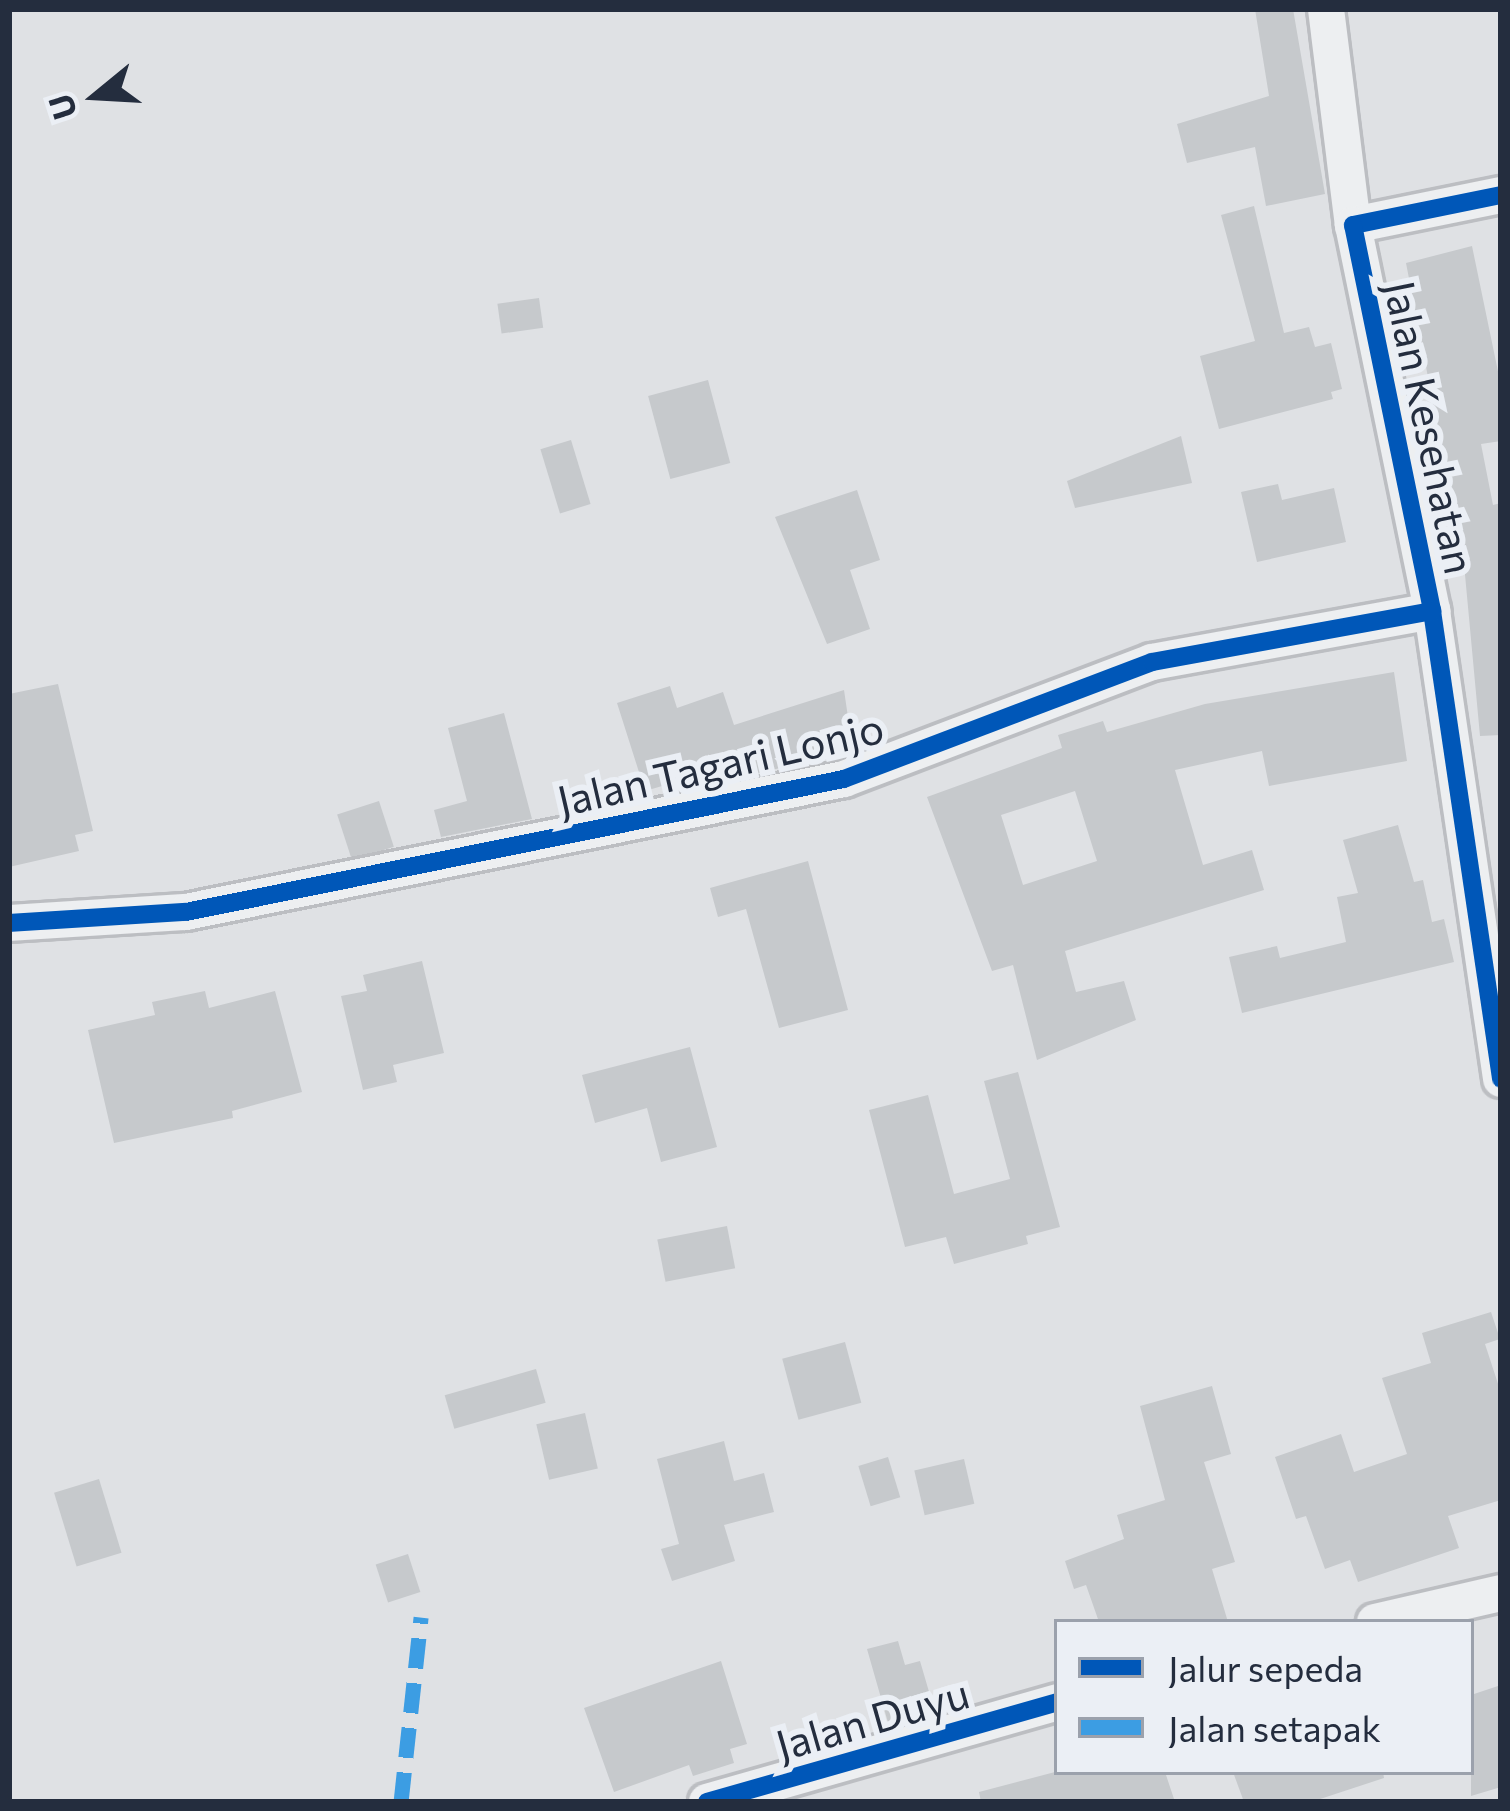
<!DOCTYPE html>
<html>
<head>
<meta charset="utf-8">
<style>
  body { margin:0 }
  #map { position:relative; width:1510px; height:1811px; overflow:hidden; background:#dfe1e4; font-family:Commissioner,sans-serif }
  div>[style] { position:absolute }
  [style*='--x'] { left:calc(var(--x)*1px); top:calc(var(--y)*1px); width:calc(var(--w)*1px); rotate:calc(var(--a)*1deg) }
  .building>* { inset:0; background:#c6c9cc; transform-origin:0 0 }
  .roads { filter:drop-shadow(3px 0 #bcbec2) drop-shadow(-3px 0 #bcbec2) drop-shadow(0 3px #bcbec2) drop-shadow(0 -3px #bcbec2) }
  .minor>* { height:36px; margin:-18px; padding:0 18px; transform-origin:18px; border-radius:18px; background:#edeff1 }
  .quiet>* { height:15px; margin-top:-7.5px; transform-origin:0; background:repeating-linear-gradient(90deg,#3c9de3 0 30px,transparent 0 45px) }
  .cycleway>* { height:18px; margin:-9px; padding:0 9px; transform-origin:9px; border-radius:9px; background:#0057b8 }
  span { translate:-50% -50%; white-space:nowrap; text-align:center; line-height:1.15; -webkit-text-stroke:12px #ebeff5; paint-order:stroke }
  .street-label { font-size:42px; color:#242d3e }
  .frame { position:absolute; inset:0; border:12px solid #242d3e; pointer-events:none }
  .legend { position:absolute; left:1054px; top:1619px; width:420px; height:156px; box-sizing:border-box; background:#ebeff5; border:3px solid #9ba1ac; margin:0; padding:15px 21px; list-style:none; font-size:36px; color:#242d3e }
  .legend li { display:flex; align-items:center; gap:24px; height:60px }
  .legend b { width:60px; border:3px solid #9ba1ac }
  .north { position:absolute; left:36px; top:36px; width:120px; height:120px; -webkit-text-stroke:9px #ebeff5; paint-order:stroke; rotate:252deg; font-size:33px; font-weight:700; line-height:48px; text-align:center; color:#242d3e }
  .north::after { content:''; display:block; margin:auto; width:42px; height:54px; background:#242d3e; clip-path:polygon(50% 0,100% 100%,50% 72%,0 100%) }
</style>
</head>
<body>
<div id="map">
  <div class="building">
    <i style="clip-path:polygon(1255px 9px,1293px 9px,1325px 194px,1266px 206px,1255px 147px,1187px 163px,1177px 124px,1269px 96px)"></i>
    <i style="clip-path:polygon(1254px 206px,1284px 333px,1309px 327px,1315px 347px,1331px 343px,1342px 389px,1331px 392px,1333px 399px,1219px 429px,1200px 356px,1255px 341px,1221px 215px)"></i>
    <i style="clip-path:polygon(1472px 246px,1501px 386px,1501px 441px,1481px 444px,1493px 505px,1501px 503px,1501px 735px,1480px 736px,1464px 564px,1406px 263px)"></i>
    <i style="left:539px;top:298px;width:30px;height:42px;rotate:82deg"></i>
    <i style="left:708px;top:380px;width:86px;height:62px;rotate:75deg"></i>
    <i style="clip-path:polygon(1181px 436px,1192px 483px,1075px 508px,1067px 481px)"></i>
    <i style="left:571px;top:440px;width:67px;height:32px;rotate:73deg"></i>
    <i style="clip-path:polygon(1278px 484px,1282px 500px,1334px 488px,1346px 542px,1257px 562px,1241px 492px)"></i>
    <i style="clip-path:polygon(857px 490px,880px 560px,850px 570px,870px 629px,827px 644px,775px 517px)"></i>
    <i style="clip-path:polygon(evenodd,1394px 672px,1407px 761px,1269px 786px,1262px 751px,1175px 770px,1203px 865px,1252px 850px,1264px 890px,1065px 951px,1076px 992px,1124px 981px,1136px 1020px,1037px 1060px,1013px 965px,992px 971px,927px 797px,1062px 748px,1058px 735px,1103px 721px,1107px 732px,1205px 704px,1394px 672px,1075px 791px,1097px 861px,1023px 885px,1001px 815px,1075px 791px)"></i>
    <i style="clip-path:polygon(58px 684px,93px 831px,75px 835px,79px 851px,9px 867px,9px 694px)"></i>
    <i style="clip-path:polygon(670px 686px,677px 708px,723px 692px,734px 725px,844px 690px,853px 751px,738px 778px,734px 765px,645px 791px,617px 703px)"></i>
    <i style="clip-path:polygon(504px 713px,532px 819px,441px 837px,434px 810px,467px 801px,448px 728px)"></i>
    <i style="left:379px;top:801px;width:48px;height:44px;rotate:72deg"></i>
    <i style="clip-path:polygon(1398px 825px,1414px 882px,1423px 880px,1432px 922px,1444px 919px,1454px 962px,1242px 1013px,1229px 957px,1277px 946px,1280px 958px,1346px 942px,1337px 897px,1358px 893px,1343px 840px)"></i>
    <i style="clip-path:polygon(808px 861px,848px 1010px,779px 1028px,746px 909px,718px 917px,710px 888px)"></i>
    <i style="clip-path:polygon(422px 961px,444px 1053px,393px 1065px,397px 1082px,363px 1090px,341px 996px,367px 991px,363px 975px)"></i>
    <i style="clip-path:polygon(205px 991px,209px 1008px,275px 991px,302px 1092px,232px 1111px,233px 1118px,114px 1143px,88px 1030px,155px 1015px,152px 1002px)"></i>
    <i style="clip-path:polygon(690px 1047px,717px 1147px,661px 1162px,647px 1108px,595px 1123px,582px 1075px)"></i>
    <i style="clip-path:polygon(1018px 1072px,1060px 1227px,1026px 1236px,1028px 1244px,954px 1264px,946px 1237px,905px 1247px,869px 1110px,928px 1095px,954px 1194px,1010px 1179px,984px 1081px)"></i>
    <i style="left:727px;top:1226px;width:43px;height:71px;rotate:79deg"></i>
    <i style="clip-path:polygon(1491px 1312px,1500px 1339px,1485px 1344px,1501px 1393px,1501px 1500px,1448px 1516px,1459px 1548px,1358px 1582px,1350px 1560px,1325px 1569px,1306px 1516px,1296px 1519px,1275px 1457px,1341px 1434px,1354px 1472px,1407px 1454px,1382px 1378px,1431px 1363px,1422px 1333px)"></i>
    <i style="left:845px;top:1342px;width:63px;height:65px;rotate:75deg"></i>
    <i style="left:536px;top:1369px;width:35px;height:95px;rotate:74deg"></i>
    <i style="clip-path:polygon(1212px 1386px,1231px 1454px,1204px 1462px,1235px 1562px,1212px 1569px,1228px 1622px,1099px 1622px,1086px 1585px,1074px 1589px,1065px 1561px,1124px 1539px,1117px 1515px,1165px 1500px,1140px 1406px)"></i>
    <i style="left:585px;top:1413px;width:57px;height:50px;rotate:77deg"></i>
    <i style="clip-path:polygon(724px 1441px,734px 1481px,764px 1473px,774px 1512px,724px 1525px,735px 1561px,672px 1581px,661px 1549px,679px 1544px,657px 1459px)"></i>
    <i style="left:888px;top:1457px;width:42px;height:31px;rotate:73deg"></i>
    <i style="left:964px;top:1459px;width:46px;height:51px;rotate:77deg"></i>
    <i style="left:99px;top:1479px;width:77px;height:47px;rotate:73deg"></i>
    <i style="left:408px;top:1554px;width:40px;height:34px;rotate:72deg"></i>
    <i style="clip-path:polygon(898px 1641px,905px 1665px,920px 1661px,932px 1702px,919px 1706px,923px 1716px,889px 1726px,867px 1649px)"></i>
    <i style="clip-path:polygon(721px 1661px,747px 1744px,730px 1749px,734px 1763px,693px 1776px,689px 1765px,614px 1792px,584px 1708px)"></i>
    <i style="clip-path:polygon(1501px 1685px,1501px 1787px,1471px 1796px,1471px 1695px)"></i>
    <i style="clip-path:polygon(1055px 1772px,1165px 1772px,1175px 1802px,981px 1802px,979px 1792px)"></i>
    <i style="clip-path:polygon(1233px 1772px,1383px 1772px,1384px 1778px,1311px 1802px,1244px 1802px)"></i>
  </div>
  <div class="roads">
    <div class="minor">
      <i style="--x:1326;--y:9;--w:218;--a:82.9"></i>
      <i style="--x:1501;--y:195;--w:151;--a:168.5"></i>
      <i style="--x:1353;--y:225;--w:394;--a:78.4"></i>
      <i style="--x:1432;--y:611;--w:473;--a:81.6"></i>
      <i style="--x:9;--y:923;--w:177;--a:-3.6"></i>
      <i style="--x:186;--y:912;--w:671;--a:-11.43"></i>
      <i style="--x:844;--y:779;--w:329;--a:-20.8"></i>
      <i style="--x:1152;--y:662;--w:285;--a:-10.3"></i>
      <i style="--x:1375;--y:1622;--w:129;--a:-13"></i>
      <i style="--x:707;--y:1802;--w:364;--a:-15.9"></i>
    </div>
  </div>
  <div class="quiet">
    <i style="--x:401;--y:1802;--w:186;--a:-83.8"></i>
  </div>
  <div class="cycleway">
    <i style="--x:1501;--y:195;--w:151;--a:168.5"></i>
    <i style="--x:1353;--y:225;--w:394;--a:78.4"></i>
    <i style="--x:1432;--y:611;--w:473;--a:81.6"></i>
    <i style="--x:9;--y:923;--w:177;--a:-3.6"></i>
    <i style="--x:186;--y:912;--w:671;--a:-11.43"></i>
    <i style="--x:844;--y:779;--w:329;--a:-20.8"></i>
    <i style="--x:1152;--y:662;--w:285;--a:-10.3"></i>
    <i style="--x:707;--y:1802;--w:364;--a:-15.9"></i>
  </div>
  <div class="street-label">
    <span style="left:1431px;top:427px;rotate:78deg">Jalan Kesehatan</span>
    <span style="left:720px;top:763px;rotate:-13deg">Jalan Tagari Lonjo</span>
    <span style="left:872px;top:1718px;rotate:-16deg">Jalan Duyu</span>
  </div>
  <div class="frame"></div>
  <ul class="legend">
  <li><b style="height:15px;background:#0057b8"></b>Jalur sepeda</li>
  <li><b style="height:15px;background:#3c9de3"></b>Jalan setapak</li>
  </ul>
  <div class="north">U</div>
</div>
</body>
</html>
